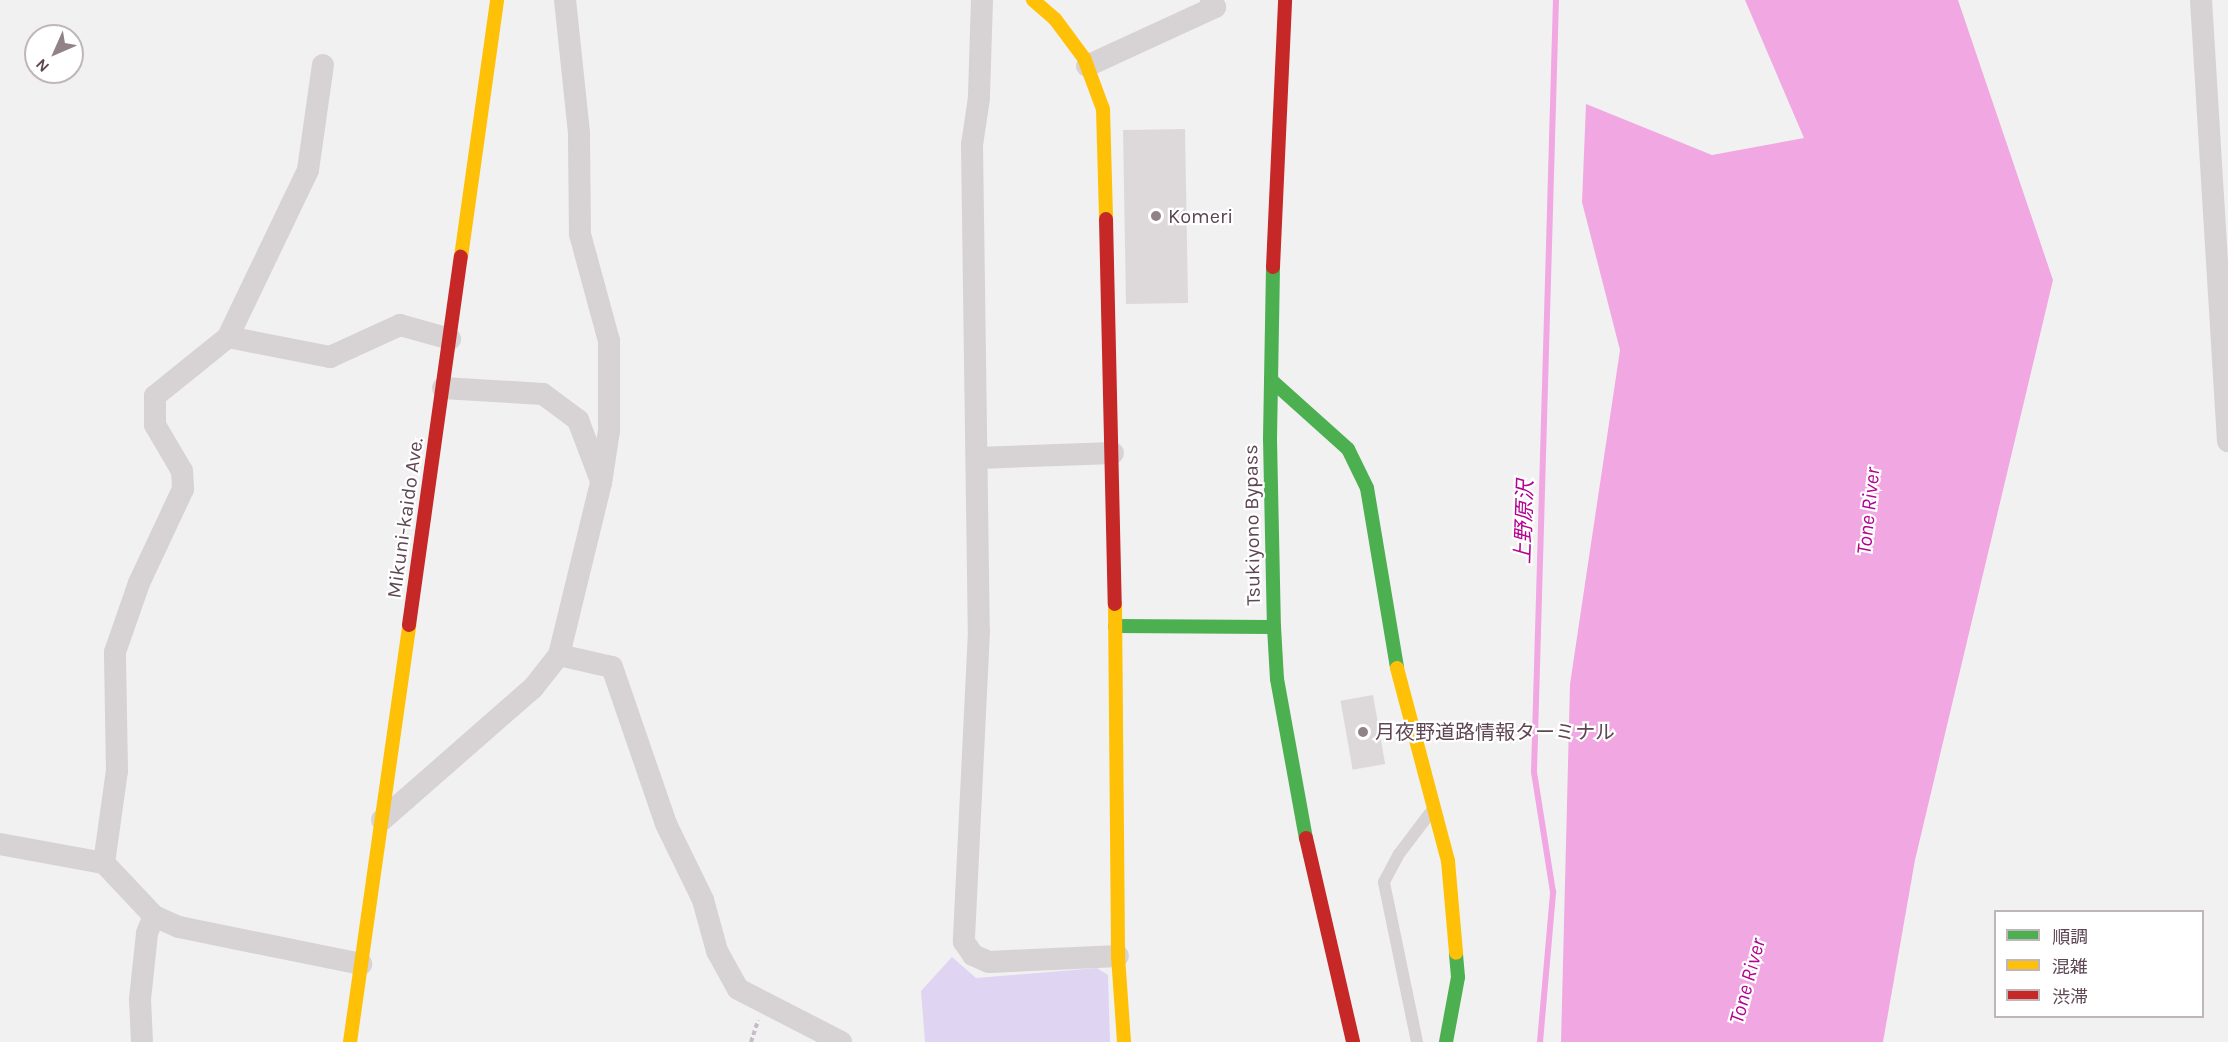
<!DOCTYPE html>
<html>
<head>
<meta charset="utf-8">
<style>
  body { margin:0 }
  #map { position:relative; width:2228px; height:1042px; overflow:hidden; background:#f1f1f1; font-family:Karla,"Noto Sans JP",sans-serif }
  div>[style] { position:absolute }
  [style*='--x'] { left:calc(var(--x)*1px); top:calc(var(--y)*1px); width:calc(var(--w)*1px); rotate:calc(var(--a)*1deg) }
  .green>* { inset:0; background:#dfd4f2 }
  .water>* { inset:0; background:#f1a7e2 }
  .stream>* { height:6px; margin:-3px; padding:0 3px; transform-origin:3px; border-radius:3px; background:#f1a7e2 }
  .building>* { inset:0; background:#ddd9da; transform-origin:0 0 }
  .path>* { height:4px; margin-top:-2px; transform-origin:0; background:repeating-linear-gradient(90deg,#c5bbc9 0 4.5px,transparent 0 7.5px) }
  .lane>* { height:12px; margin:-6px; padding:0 6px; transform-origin:6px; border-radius:6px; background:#d7d2d4 }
  .street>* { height:22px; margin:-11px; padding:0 11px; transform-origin:11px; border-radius:11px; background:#d7d2d4 }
  .fast>* { height:14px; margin:-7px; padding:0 7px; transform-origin:7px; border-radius:7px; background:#4caf50 }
  .slow>* { height:14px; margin:-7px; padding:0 7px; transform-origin:7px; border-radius:7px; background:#ffc107 }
  .jam>* { height:14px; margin:-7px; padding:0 7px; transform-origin:7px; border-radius:7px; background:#c62828 }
  .dots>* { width:16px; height:16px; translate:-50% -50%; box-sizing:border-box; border:3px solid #fff; border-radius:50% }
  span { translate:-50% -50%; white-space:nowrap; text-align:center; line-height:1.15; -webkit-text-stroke:4.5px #fff; paint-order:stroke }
  .poi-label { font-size:20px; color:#5e4653 }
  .left { translate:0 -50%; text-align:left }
  .street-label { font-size:20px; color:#5e4653 }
  .water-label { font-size:21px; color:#b40490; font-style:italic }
  .legend { position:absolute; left:1994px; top:910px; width:210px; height:108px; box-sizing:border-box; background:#fff; border:2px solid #bfb5ba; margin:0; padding:8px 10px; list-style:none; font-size:18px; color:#5e4653 }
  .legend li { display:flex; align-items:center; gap:12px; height:30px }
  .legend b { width:30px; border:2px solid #bfb5ba }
  .north { position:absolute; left:24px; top:24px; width:60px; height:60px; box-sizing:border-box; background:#fff; border:2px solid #bfb5ba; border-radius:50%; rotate:225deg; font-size:16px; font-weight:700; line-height:24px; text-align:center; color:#5e4653 }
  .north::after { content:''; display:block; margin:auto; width:21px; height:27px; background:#91828a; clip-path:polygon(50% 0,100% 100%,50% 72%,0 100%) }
</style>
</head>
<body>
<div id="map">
  <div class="green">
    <i style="clip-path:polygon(952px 957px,976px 978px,1097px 968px,1108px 975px,1110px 1042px,925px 1042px,921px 991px)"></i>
  </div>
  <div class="water">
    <i style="clip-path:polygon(1745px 0,1958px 0,2053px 280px,1915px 860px,1883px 1042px,1561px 1042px,1570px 684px,1620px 350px,1582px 202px,1586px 104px,1712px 155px,1804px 138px)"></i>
  </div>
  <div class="stream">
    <i style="--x:1540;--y:1042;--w:151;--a:-85"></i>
    <i style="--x:1553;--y:892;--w:121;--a:-99"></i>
    <i style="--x:1534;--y:772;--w:772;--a:-88.37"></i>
  </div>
  <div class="building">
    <i style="left:1185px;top:129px;width:174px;height:62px;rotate:89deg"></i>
    <i style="left:1373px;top:695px;width:70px;height:33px;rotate:80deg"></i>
  </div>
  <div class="path">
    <i style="--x:751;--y:1042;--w:23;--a:-72"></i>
  </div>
  <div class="lane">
    <i style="--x:1417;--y:1042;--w:163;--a:-101.7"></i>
    <i style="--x:1384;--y:882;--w:32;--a:-62"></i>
    <i style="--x:1399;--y:854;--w:51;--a:-52.9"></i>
  </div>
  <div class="street">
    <i style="--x:982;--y:0;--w:98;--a:91.8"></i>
    <i style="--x:979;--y:98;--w:48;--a:98.5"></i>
    <i style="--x:972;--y:145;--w:486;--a:89.2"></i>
    <i style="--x:979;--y:631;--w:311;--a:92.8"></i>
    <i style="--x:964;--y:942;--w:16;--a:55"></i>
    <i style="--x:973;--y:955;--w:17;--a:24"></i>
    <i style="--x:989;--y:962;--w:129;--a:-2.7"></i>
    <i style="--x:2201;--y:0;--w:442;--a:86.5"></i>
    <i style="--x:1087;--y:66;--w:141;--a:-24.7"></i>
    <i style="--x:1215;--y:7;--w:8;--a:-120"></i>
    <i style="--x:228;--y:337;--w:104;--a:11.1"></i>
    <i style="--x:330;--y:357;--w:77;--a:-24.6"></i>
    <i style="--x:400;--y:325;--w:52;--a:15.6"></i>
    <i style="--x:443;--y:388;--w:100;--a:3.4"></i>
    <i style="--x:543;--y:394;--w:44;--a:36.6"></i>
    <i style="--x:578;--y:420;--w:65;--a:69.3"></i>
    <i style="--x:978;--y:458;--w:135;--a:-2.1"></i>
    <i style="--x:559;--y:655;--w:54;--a:12.8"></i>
    <i style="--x:612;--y:667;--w:166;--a:71"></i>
    <i style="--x:666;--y:824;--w:85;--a:64"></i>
    <i style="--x:703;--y:900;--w:53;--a:74.6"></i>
    <i style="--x:717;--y:951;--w:43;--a:61.1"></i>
    <i style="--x:738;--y:989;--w:116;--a:27.2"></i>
    <i style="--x:382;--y:820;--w:201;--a:-41.2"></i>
    <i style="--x:533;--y:688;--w:42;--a:-51.8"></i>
    <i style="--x:559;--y:655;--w:177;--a:-76.3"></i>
    <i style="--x:601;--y:483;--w:53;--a:-81.3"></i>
    <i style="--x:609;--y:431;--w:90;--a:-90"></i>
    <i style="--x:609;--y:341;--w:111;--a:-105.2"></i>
    <i style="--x:580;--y:234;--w:101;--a:-90.6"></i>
    <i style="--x:579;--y:133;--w:134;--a:-96"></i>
    <i style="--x:0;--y:844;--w:106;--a:10.4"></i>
    <i style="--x:104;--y:863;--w:73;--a:46.7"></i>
    <i style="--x:154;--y:916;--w:27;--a:24"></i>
    <i style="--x:179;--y:927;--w:186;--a:11.5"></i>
    <i style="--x:104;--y:863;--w:93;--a:-82"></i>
    <i style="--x:117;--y:771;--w:119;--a:-91"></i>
    <i style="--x:115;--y:652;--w:73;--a:-70.8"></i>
    <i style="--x:139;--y:583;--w:104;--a:-64.9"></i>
    <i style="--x:183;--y:489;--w:18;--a:-93"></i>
    <i style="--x:182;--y:471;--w:53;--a:-120.4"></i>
    <i style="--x:155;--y:425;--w:29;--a:-90"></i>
    <i style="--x:155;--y:396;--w:94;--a:-38.9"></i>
    <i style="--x:228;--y:337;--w:185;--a:-64.4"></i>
    <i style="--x:308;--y:170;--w:106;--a:-81.9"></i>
    <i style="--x:142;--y:1042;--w:43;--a:-92.7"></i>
    <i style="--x:140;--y:999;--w:66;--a:-83.9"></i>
    <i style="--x:147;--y:933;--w:18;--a:-68"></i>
  </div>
  <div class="fast">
    <i style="--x:1273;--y:267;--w:172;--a:91"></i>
    <i style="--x:1270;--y:439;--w:188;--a:88.8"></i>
    <i style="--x:1274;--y:627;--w:52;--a:86.7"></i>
    <i style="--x:1277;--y:679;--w:162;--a:79.7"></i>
    <i style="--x:1271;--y:380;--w:103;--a:41.9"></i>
    <i style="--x:1348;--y:449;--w:43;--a:64"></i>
    <i style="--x:1367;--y:488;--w:182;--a:80.5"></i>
    <i style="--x:1115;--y:626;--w:159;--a:0.4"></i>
    <i style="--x:1446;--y:1042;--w:66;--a:-79.5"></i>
    <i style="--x:1458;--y:977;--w:24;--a:-95"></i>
  </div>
  <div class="slow">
    <i style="--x:1033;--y:0;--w:29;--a:41"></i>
    <i style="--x:1055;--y:19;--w:49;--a:53.4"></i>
    <i style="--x:1084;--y:58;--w:54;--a:69.6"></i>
    <i style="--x:1103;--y:109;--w:110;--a:88.4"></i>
    <i style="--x:461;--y:257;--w:260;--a:-82"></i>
    <i style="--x:1115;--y:604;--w:352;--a:89.5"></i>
    <i style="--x:1118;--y:956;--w:86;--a:86"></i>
    <i style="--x:1397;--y:668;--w:200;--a:75.2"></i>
    <i style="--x:1448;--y:861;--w:92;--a:85"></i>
    <i style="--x:350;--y:1042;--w:421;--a:-81.9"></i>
  </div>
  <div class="jam">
    <i style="--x:1106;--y:219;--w:385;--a:88.7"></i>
    <i style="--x:1273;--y:267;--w:267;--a:-87.4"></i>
    <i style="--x:409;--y:625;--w:372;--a:-82"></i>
    <i style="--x:1306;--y:838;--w:209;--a:77"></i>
  </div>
  <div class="dots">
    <i style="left:1156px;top:216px;background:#91828a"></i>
    <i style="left:1363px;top:732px;background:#91828a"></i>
  </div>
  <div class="poi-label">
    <span class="left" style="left:1168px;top:216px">Komeri</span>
    <span class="left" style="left:1375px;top:732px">月夜野道路情報ターミナル</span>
  </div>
  <div class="street-label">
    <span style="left:405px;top:518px;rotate:-82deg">Mikuni-kaido Ave.</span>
    <span style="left:1252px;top:525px;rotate:-91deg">Tsukiyono Bypass</span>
  </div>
  <div class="water-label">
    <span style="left:1868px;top:511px;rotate:-84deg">Tone River</span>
    <span style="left:1524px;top:522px;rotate:-88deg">上野原沢</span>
    <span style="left:1747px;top:981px;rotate:-75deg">Tone River</span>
  </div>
  <ul class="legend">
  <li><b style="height:8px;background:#4caf50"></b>順調</li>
  <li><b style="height:8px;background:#ffc107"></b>混雑</li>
  <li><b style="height:8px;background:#c62828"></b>渋滞</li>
  </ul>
  <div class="north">N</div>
</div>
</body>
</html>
